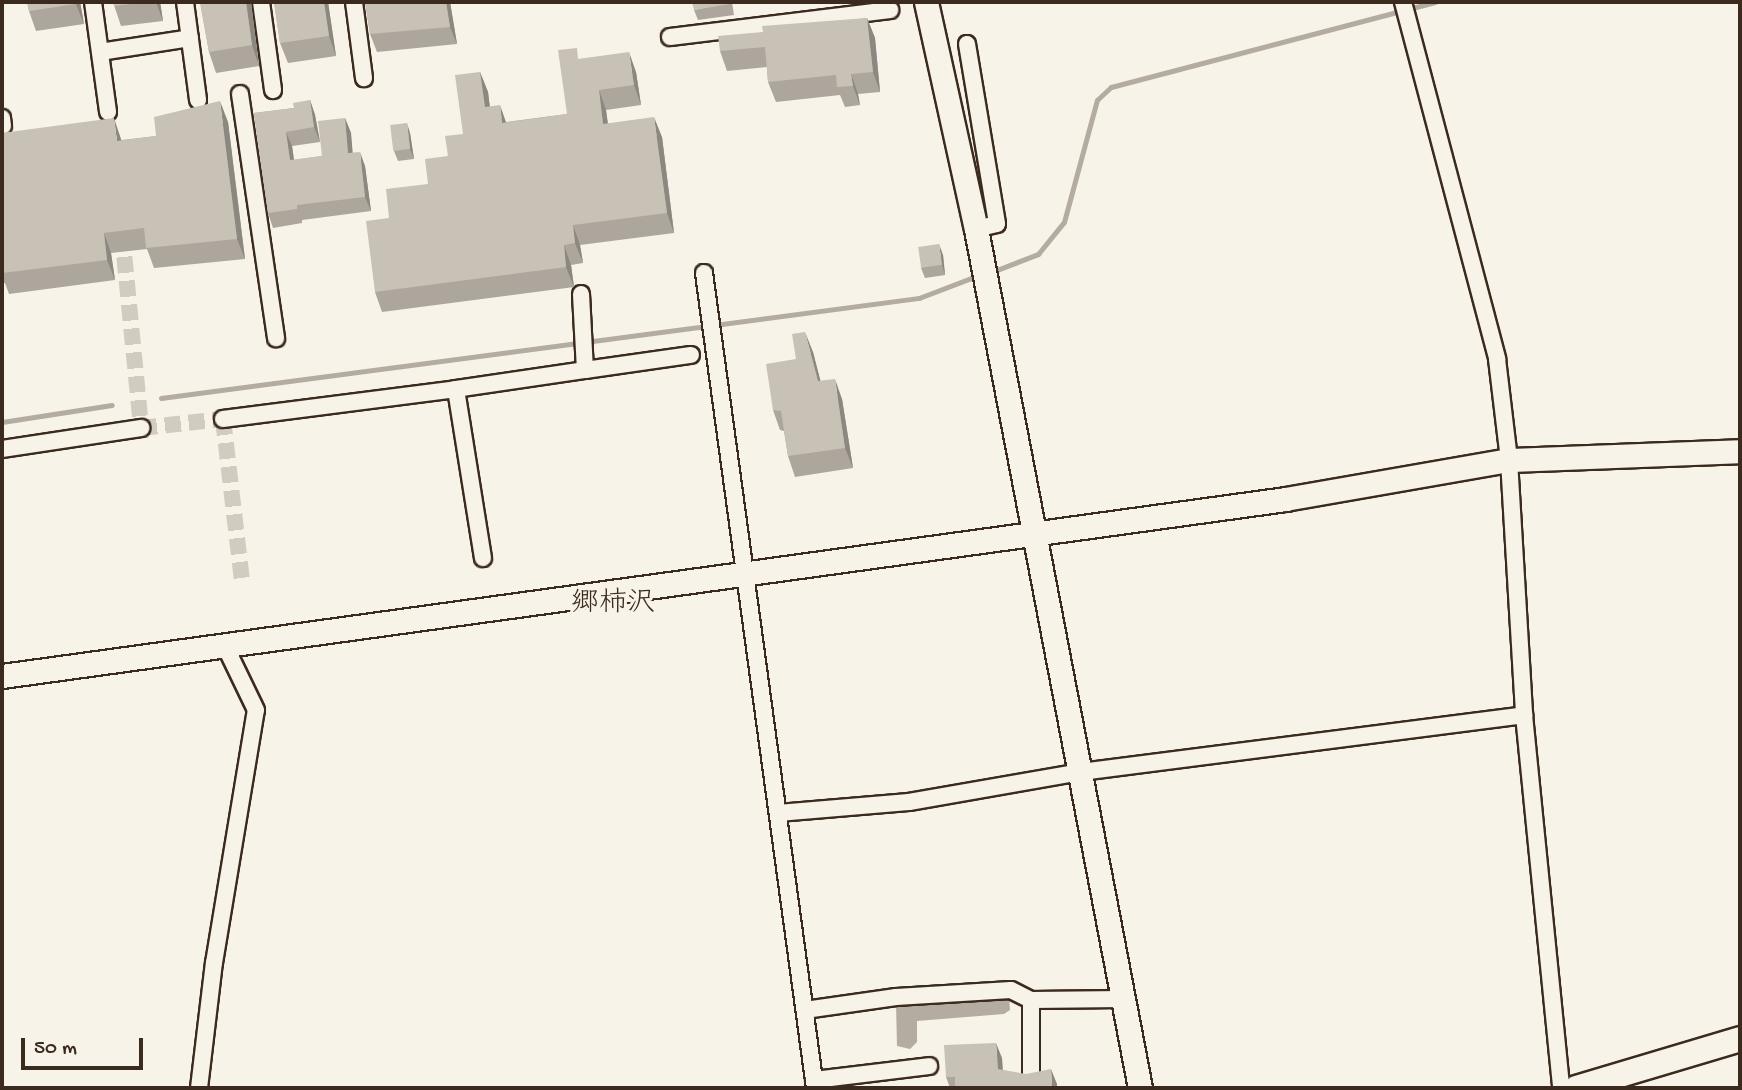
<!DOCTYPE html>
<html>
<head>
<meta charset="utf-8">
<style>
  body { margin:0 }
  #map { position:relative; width:1742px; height:1090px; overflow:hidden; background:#f7f3e8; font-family:"Gochi Hand","Klee One",sans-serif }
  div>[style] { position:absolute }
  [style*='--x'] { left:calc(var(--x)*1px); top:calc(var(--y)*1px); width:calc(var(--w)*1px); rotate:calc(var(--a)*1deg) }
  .water>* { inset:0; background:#b4aca0 }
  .stream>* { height:5px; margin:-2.5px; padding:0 2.5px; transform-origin:2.5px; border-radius:2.5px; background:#b4aca0 }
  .street-tunnel>* { height:16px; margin-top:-8px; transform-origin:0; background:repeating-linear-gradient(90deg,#d1cbc0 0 16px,transparent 0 24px) }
  .roads { filter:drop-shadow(2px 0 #3b2a1e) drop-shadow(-2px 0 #3b2a1e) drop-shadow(0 2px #3b2a1e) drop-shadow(0 -2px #3b2a1e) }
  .street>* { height:16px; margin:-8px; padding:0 8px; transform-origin:8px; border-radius:8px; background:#f7f3e8 }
  .secondary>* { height:23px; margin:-11.5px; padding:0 11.5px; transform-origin:11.5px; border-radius:11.5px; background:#f7f3e8 }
  .primary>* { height:24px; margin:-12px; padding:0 12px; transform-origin:12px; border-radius:12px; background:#f7f3e8 }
  .wall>* { inset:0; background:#aca69d }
  .shaded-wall>* { inset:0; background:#8c877f }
  .building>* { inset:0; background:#c8c1b6; transform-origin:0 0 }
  span { translate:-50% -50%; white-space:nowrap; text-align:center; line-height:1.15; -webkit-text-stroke:6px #f7f3e8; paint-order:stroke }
  .neighbourhood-label { font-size:28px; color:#3b2a1e }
  .frame { position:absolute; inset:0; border:4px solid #3b2a1e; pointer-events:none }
  .scale { position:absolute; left:21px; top:1038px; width:122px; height:32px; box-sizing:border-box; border:4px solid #3b2a1e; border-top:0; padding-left:9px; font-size:21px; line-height:24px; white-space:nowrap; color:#3b2a1e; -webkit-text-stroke:5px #f7f3e8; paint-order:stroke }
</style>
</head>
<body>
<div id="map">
  <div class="water">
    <i style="clip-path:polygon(1009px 996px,1010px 1010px,1004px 1014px,917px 1021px,917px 1042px,910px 1049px,897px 1046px,896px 1003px)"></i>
  </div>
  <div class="stream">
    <i style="--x:989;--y:273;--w:53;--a:-21.2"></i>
    <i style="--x:1038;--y:254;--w:41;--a:-50.9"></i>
    <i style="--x:1064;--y:222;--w:126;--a:-74.9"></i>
    <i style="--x:1097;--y:100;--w:19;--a:-43"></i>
    <i style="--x:1111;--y:87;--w:335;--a:-14.7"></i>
    <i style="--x:161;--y:398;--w:765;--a:-7.52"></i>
    <i style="--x:919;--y:298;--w:64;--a:-21"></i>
    <i style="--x:2;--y:422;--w:111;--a:-8.8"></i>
  </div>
  <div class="street-tunnel">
    <i style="--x:122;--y:233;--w:196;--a:84.4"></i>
    <i style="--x:141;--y:428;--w:82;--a:-6.3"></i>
    <i style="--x:223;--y:419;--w:162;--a:83.3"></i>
  </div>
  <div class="roads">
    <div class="street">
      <i style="--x:93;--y:2;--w:111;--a:82.2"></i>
      <i style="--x:185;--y:2;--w:99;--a:82.4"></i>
      <i style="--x:261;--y:2;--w:89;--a:82.2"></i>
      <i style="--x:354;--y:2;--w:77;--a:82.5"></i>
      <i style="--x:1403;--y:2;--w:369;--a:75.2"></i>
      <i style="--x:1497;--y:359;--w:102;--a:83.2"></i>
      <i style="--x:1509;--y:460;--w:255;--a:86.6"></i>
      <i style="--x:1524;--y:715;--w:375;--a:84.3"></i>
      <i style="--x:670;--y:37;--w:222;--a:-7"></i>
      <i style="--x:967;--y:44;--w:182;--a:80.5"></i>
      <i style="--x:997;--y:224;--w:22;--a:167"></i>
      <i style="--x:100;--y:52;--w:91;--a:-8.8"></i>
      <i style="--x:240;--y:94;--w:247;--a:81.6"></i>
      <i style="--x:2;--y:118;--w:8;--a:83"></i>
      <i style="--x:704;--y:273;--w:823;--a:82.24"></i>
      <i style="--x:581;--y:294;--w:76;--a:87"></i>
      <i style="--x:585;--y:370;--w:107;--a:-8.1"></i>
      <i style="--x:223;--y:419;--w:235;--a:-7.3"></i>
      <i style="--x:2;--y:449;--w:141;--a:-8.6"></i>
      <i style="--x:483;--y:558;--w:171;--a:-99.1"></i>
      <i style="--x:456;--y:389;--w:130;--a:-8.4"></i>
      <i style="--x:778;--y:813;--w:131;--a:-4.8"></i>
      <i style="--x:909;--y:802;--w:175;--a:-9.9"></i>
      <i style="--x:1081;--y:772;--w:447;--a:-7.3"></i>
      <i style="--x:1031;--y:1000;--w:79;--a:90"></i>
      <i style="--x:805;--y:1010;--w:92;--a:-8.1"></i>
      <i style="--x:896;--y:997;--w:115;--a:-3.5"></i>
      <i style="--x:1011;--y:990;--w:22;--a:27"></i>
      <i style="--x:1031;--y:1000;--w:92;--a:-0.6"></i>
      <i style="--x:814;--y:1080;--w:116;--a:-6.9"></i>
      <i style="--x:199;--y:1088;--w:126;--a:-83.2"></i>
      <i style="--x:214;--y:963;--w:256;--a:-80.6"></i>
      <i style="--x:256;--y:710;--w:71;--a:-115.8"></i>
    </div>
    <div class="secondary">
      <i style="--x:926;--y:2;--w:232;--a:77.6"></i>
      <i style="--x:976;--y:229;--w:875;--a:79.19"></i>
      <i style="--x:2;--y:676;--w:1295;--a:-7.85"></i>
      <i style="--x:1285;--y:499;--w:227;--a:-9.9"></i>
      <i style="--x:1509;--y:460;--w:231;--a:-2.2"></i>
    </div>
    <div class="primary">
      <i style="--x:1576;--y:1088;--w:171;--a:-16.6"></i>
    </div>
  </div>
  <div class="wall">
    <i style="clip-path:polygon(27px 2px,80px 2px,84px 24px,36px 31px,29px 11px)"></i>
    <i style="clip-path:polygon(113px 2px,160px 2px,163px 21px,121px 26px)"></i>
    <i style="clip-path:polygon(200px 2px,251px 2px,259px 66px,216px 73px,209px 52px)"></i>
    <i style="clip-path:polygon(274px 2px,328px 2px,336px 56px,288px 63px,280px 43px)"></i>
    <i style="clip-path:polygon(365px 2px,450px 2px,457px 44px,377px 52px,370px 34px)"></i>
    <i style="clip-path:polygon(732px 2px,734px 15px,698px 20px,694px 10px)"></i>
    <i style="clip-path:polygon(867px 18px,875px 38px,880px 92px,858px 94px,860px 105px,845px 107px,840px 95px,776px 102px,768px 82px,767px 67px,727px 71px,720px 51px,763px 32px)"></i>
    <i style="clip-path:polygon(580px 59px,636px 72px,641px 105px,606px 110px,608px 123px,662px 137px,674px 233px,580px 245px,583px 263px,571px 265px,574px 287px,382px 312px,375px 292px,389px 218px,428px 184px,463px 134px,480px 72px,488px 92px,490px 107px,506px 122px,567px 114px)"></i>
    <i style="clip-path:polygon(310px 100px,315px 115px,320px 142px,292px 146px,294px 160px,322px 156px,345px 118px,351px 133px,352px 153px,365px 166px,371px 211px,302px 220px,302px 223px,273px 228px,268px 213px,254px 113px,294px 108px)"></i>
    <i style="clip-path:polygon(228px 122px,245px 259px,154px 268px,147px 249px,111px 253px,115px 280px,9px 294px,5px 283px,2px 283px,2px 133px,122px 140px,156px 136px)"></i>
    <i style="clip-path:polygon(410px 133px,414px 159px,398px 161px,394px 151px)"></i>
    <i style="clip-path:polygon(943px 255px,945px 275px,925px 278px,921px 268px)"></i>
    <i style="clip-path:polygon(813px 352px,820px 381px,842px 399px,853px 468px,795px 477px,788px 456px,784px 431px,780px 430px,773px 410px,796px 359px)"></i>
    <i style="clip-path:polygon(1002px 1058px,1003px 1070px,1057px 1084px,1057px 1088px,950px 1088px,946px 1077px)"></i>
  </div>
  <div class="shaded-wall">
    <i style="clip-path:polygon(76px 2px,80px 2px,84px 24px,76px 4px)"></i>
    <i style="clip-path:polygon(156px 2px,160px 2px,163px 21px)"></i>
    <i style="clip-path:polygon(246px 2px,251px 2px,259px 66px,252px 45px)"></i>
    <i style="clip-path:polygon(324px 2px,328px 2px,336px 56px,329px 36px)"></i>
    <i style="clip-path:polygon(446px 2px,450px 2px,457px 44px,450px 27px)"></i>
    <i style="clip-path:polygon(867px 18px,875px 38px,880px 92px,873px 72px)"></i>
    <i style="clip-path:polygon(629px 52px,636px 72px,641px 105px,634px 85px)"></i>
    <i style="clip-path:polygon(480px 72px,488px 92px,492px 127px,485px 107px)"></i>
    <i style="clip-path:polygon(851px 74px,858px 94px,860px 105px,853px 86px)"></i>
    <i style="clip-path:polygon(599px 90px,606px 110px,610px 144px,603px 124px)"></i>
    <i style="clip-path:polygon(310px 100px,315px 115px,320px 142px,314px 127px)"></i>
    <i style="clip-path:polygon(220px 101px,228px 122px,245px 259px,237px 239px)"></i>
    <i style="clip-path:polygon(500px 105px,507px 125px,502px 123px)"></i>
    <i style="clip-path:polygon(654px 117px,662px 137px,674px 233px,667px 213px)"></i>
    <i style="clip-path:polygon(114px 118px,121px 139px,124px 161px,117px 141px)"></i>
    <i style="clip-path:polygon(345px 118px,351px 133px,354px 168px,348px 153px)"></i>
    <i style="clip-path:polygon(407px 123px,410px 133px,414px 159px,410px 149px)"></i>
    <i style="clip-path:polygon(286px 132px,292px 146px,296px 175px,290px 160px)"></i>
    <i style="clip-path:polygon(360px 152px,365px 166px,371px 211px,365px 197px)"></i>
    <i style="clip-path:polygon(573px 225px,580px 245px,583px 263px,575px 243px)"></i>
    <i style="clip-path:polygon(104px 233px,111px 253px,115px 280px,107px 260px)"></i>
    <i style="clip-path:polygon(939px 244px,943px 255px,945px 275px,942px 265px)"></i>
    <i style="clip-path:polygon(564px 245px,571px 265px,574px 287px,566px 267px)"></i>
    <i style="clip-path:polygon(805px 332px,813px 352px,826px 402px,818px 381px)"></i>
    <i style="clip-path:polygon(835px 379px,842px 399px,853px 468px,845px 448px)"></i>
    <i style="clip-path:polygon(996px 1043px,1002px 1058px,1003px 1085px,998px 1069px)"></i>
    <i style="clip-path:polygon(1051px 1069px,1057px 1084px,1057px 1088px,1052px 1088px)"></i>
  </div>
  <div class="building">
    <i style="clip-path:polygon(27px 2px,76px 2px,76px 4px,29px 11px)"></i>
    <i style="clip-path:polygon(113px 2px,147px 2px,114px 6px)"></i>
    <i style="clip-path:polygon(200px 2px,246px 2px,252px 45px,209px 52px)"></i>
    <i style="clip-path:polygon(274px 2px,324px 2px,329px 36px,280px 43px)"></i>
    <i style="clip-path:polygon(365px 2px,446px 2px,450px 27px,370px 34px)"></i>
    <i style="clip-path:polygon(692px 2px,730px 2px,730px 4px,694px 10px)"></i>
    <i style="clip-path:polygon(867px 18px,873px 72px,851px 74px,853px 86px,837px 87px,836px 75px,768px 82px,765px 47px,720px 51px,718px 36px,763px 32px,762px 26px)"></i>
    <i style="clip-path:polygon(577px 48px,578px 59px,629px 52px,634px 85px,599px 90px,603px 124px,654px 117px,667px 213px,573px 225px,575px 243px,564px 245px,566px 267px,375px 292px,366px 221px,389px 218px,386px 189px,428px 184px,425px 159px,448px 156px,445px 136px,463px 134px,455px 75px,480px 72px,485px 107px,500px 105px,502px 123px,567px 114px,558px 50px)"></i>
    <i style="clip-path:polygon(310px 100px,314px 127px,286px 132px,290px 160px,322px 156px,318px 121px,345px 118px,348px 153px,360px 152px,365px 197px,297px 205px,297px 209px,268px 213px,254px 113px,294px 108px,293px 103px)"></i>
    <i style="clip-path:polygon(220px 101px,237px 239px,146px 248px,144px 228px,104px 233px,107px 260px,2px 273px,2px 133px,114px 118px,117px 141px,156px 136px,154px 117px)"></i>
    <i style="left:407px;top:123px;width:26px;height:17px;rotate:83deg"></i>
    <i style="left:939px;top:244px;width:21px;height:21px;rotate:82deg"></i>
    <i style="clip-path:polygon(805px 332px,818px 381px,835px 379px,845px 448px,788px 456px,781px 411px,773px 410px,766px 364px,796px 359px,792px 334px)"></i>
    <i style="clip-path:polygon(996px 1043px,998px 1069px,1026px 1074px,1051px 1069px,1052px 1088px,955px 1088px,955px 1077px,946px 1077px,944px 1045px)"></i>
  </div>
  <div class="neighbourhood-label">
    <span style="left:613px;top:605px">郷柿沢</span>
  </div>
  <div class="frame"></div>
  <div class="scale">50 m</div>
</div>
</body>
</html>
